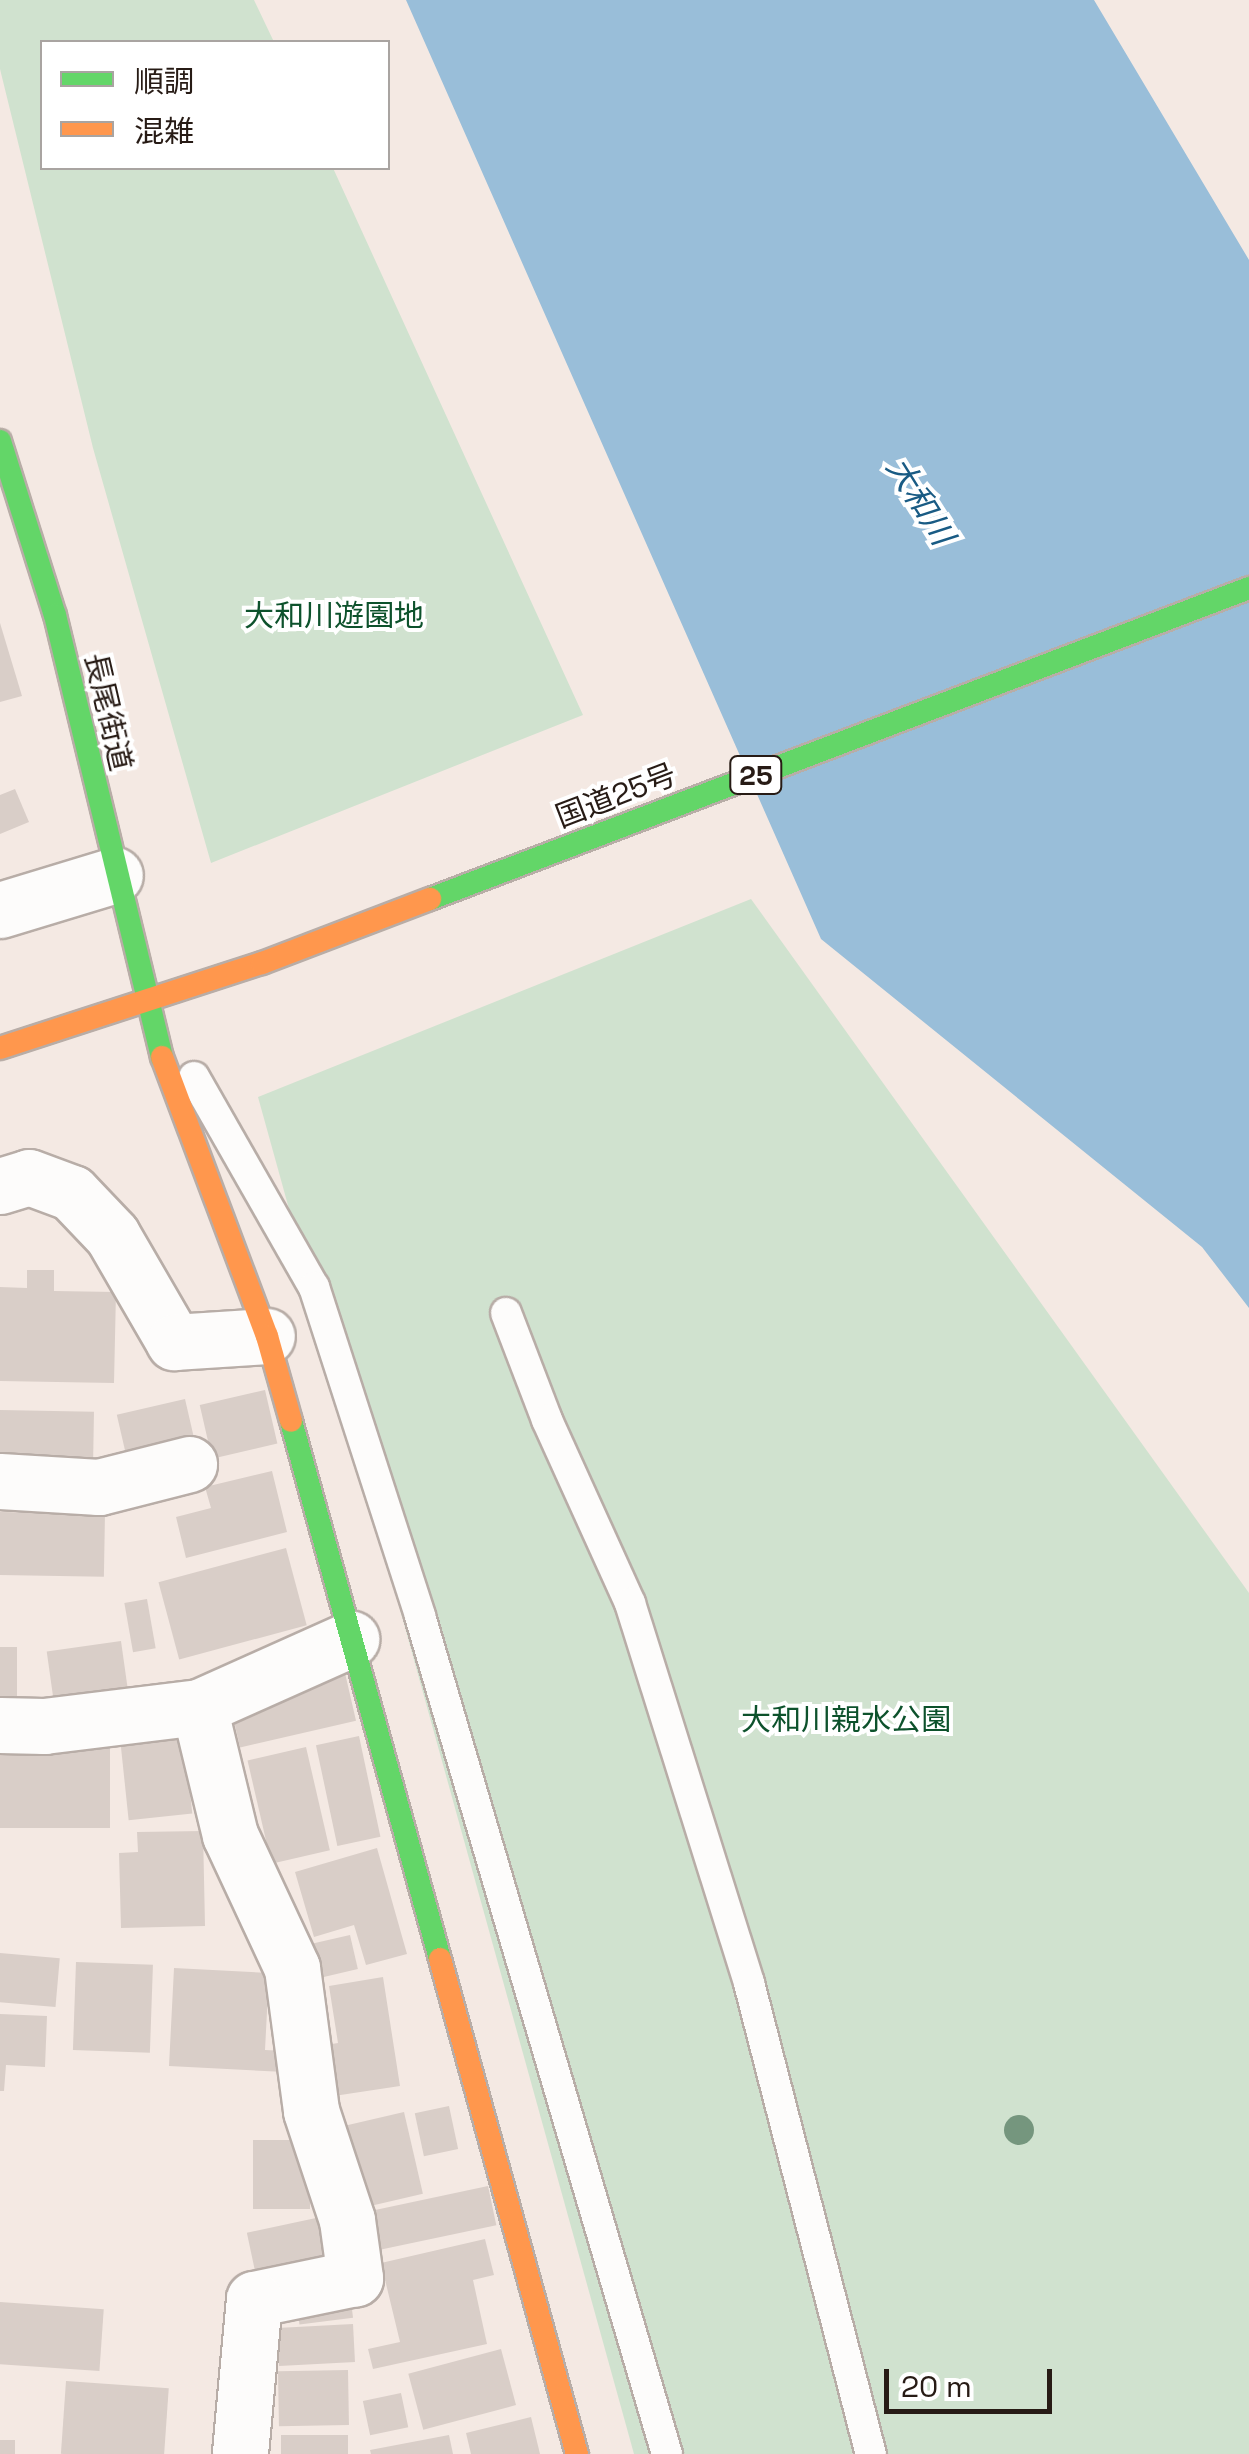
<!DOCTYPE html>
<html>
<head>
<meta charset="utf-8">
<style>
  body { margin:0 }
  #map { position:relative; width:1249px; height:2454px; overflow:hidden; background:#f4e9e3; font-family:"Space Grotesk","Noto Sans JP",sans-serif }
  div>[style] { position:absolute }
  [style*='--x'] { left:calc(var(--x)*1px); top:calc(var(--y)*1px); width:calc(var(--w)*1px); rotate:calc(var(--a)*1deg) }
  .green>* { inset:0; background:#d0e2cf }
  .water>* { inset:0; background:#99bed9 }
  .building>* { inset:0; background:#d9cec8; transform-origin:0 0 }
  .roads { filter:drop-shadow(2px 0 #b8ada7) drop-shadow(-2px 0 #b8ada7) drop-shadow(0 2px #b8ada7) drop-shadow(0 -2px #b8ada7) }
  .lane>* { height:30px; margin:-15px; padding:0 15px; transform-origin:15px; border-radius:15px; background:#fdfcfb }
  .street>* { height:55px; margin:-27.5px; padding:0 27.5px; transform-origin:27.5px; border-radius:27.5px; background:#fdfcfb }
  .fast>* { height:22px; margin:-11px; padding:0 11px; transform-origin:11px; border-radius:11px; background:#63d668 }
  .slow>* { height:22px; margin:-11px; padding:0 11px; transform-origin:11px; border-radius:11px; background:#ff974d }
  .trees>* { width:30px; height:30px; margin:-15px; border-radius:50%; background:#75967e }
  span { translate:-50% -50%; white-space:nowrap; text-align:center; line-height:1.15; -webkit-text-stroke:8px #fff; paint-order:stroke }
  .shield-label span { padding:2px 8px; background:#fff; border:2px solid; border-radius:8px; -webkit-text-stroke-width:0 }
  .shield-label { font-size:28px; color:#271b15; font-weight:700 }
  .park-label { font-size:30px; color:#0d522c }
  .street-label { font-size:30px; color:#271b15 }
  .water-label { font-size:32px; color:#195b84; font-style:italic }
  .legend { position:absolute; left:40px; top:40px; width:350px; height:130px; box-sizing:border-box; background:#fff; border:2px solid #a9a4a1; margin:0; padding:12px 18px; list-style:none; font-size:30px; color:#271b15 }
  .legend li { display:flex; align-items:center; gap:20px; height:50px }
  .legend b { width:50px; border:2px solid #a9a4a1 }
  .scale { position:absolute; left:884px; top:2369px; width:168px; height:45px; box-sizing:border-box; border:5px solid #271b15; border-top:0; padding-left:12px; font-size:30px; line-height:35px; white-space:nowrap; color:#271b15; -webkit-text-stroke:8px #fff; paint-order:stroke }
</style>
</head>
<body>
<div id="map">
  <div class="green">
    <i style="clip-path:polygon(0 0,254px 0,274px 42px,42px 42px,42px 168px,333px 168px,583px 715px,211px 863px,93px 448px,0 69px)"></i>
    <i style="clip-path:polygon(751px 899px,1249px 1593px,1249px 2454px,634px 2454px,258px 1097px)"></i>
  </div>
  <div class="water">
    <i style="clip-path:polygon(406px 0,1094px 0,1249px 260px,1249px 1308px,1202px 1247px,821px 939px)"></i>
  </div>
  <div class="building">
    <i style="clip-path:polygon(0 623px,22px 696px,0 702px)"></i>
    <i style="clip-path:polygon(15px 789px,29px 822px,0 834px,0 795px)"></i>
    <i style="clip-path:polygon(27px 1270px,54px 1270px,54px 1291px,116px 1292px,114px 1383px,0 1381px,0 1287px,27px 1288px)"></i>
    <i style="left:265px;top:1390px;width:55px;height:67px;rotate:77deg"></i>
    <i style="left:185px;top:1399px;width:49px;height:70px;rotate:77deg"></i>
    <i style="left:0;top:1410px;width:94px;height:54px;rotate:1deg"></i>
    <i style="clip-path:polygon(272px 1471px,287px 1532px,186px 1558px,176px 1517px,211px 1508px,205px 1487px)"></i>
    <i style="left:0;top:1512px;width:105px;height:63px;rotate:1deg"></i>
    <i style="left:286px;top:1548px;width:80px;height:132px;rotate:75deg"></i>
    <i style="left:147px;top:1599px;width:50px;height:23px;rotate:80deg"></i>
    <i style="left:121px;top:1641px;width:48px;height:75px;rotate:82deg"></i>
    <i style="left:0;top:1647px;width:17px;height:51px"></i>
    <i style="left:345px;top:1673px;width:49px;height:119px;rotate:77deg"></i>
    <i style="left:183px;top:1725px;width:89px;height:64px;rotate:84deg"></i>
    <i style="left:359px;top:1736px;width:103px;height:44px;rotate:78deg"></i>
    <i style="left:0;top:1737px;width:110px;height:91px"></i>
    <i style="left:306px;top:1747px;width:106px;height:60px;rotate:77deg"></i>
    <i style="clip-path:polygon(203px 1831px,205px 1926px,121px 1928px,119px 1853px,138px 1852px,137px 1832px)"></i>
    <i style="clip-path:polygon(377px 1848px,407px 1954px,366px 1965px,354px 1925px,314px 1937px,295px 1872px)"></i>
    <i style="left:350px;top:1935px;width:35px;height:46px;rotate:77deg"></i>
    <i style="left:0;top:1953px;width:60px;height:49px;rotate:5deg"></i>
    <i style="left:76px;top:1962px;width:77px;height:88px;rotate:2deg"></i>
    <i style="clip-path:polygon(174px 1968px,269px 1973px,265px 2050px,286px 2051px,285px 2072px,169px 2066px)"></i>
    <i style="clip-path:polygon(383px 1977px,400px 2086px,314px 2099px,306px 2048px,338px 2043px,329px 1986px)"></i>
    <i style="clip-path:polygon(0 2014px,47px 2016px,45px 2067px,6px 2065px,4px 2091px,0 2091px)"></i>
    <i style="left:449px;top:2106px;width:44px;height:35px;rotate:78deg"></i>
    <i style="left:404px;top:2112px;width:84px;height:64px;rotate:77deg"></i>
    <i style="left:253px;top:2140px;width:57px;height:69px"></i>
    <i style="left:488px;top:2186px;width:40px;height:125px;rotate:78deg"></i>
    <i style="left:330px;top:2215px;width:54px;height:85px;rotate:78deg"></i>
    <i style="clip-path:polygon(485px 2239px,494px 2275px,473px 2280px,487px 2344px,373px 2369px,368px 2349px,400px 2342px,381px 2263px)"></i>
    <i style="left:350px;top:2293px;width:25px;height:54px;rotate:83deg"></i>
    <i style="left:0;top:2302px;width:104px;height:62px;rotate:4deg"></i>
    <i style="left:353px;top:2324px;width:38px;height:76px;rotate:87deg"></i>
    <i style="left:501px;top:2349px;width:58px;height:96px;rotate:75deg"></i>
    <i style="left:348px;top:2370px;width:55px;height:70px;rotate:89deg"></i>
    <i style="left:66px;top:2381px;width:103px;height:73px;rotate:4deg"></i>
    <i style="left:401px;top:2393px;width:35px;height:39px;rotate:78deg"></i>
    <i style="clip-path:polygon(531px 2417px,540px 2454px,471px 2454px,466px 2433px)"></i>
    <i style="left:281px;top:2435px;width:67px;height:19px"></i>
    <i style="clip-path:polygon(449px 2435px,453px 2454px,371px 2454px,370px 2450px)"></i>
    <i style="left:0;top:2440px;width:15px;height:14px"></i>
  </div>
  <div class="roads">
    <div class="lane">
      <i style="--x:194;--y:1077;--w:242;--a:60.3"></i>
      <i style="--x:314;--y:1287;--w:346;--a:72.1"></i>
      <i style="--x:420;--y:1616;--w:874;--a:73.58"></i>
      <i style="--x:506;--y:1313;--w:115;--a:69"></i>
      <i style="--x:547;--y:1420;--w:201;--a:65.6"></i>
      <i style="--x:630;--y:1603;--w:398;--a:72.6"></i>
      <i style="--x:749;--y:1983;--w:487;--a:75.5"></i>
    </div>
    <div class="street">
      <i style="--x:0;--y:910;--w:120;--a:-16.9"></i>
      <i style="--x:0;--y:1186;--w:30;--a:-17"></i>
      <i style="--x:29;--y:1177;--w:46;--a:20.4"></i>
      <i style="--x:72;--y:1193;--w:58;--a:46.4"></i>
      <i style="--x:112;--y:1235;--w:124;--a:59.9"></i>
      <i style="--x:174;--y:1342;--w:93;--a:-3.7"></i>
      <i style="--x:0;--y:1481;--w:99;--a:3.5"></i>
      <i style="--x:99;--y:1487;--w:93;--a:-14.3"></i>
      <i style="--x:199;--y:1707;--w:167;--a:-24.1"></i>
      <i style="--x:0;--y:1725;--w:44;--a:1.3"></i>
      <i style="--x:44;--y:1726;--w:156;--a:-7"></i>
      <i style="--x:199;--y:1707;--w:132;--a:76.4"></i>
      <i style="--x:230;--y:1835;--w:147;--a:65"></i>
      <i style="--x:292;--y:1968;--w:144;--a:82.4"></i>
      <i style="--x:311;--y:2111;--w:115;--a:71.7"></i>
      <i style="--x:347;--y:2220;--w:59;--a:82.1"></i>
      <i style="--x:355;--y:2278;--w:103;--a:168.3"></i>
      <i style="--x:254;--y:2299;--w:156;--a:95.2"></i>
    </div>
    <div class="fast">
      <i style="--x:0;--y:441;--w:182;--a:72.5"></i>
      <i style="--x:55;--y:615;--w:455;--a:76.4"></i>
      <i style="--x:430;--y:899;--w:876;--a:-20.79"></i>
      <i style="--x:291;--y:1421;--w:558;--a:74.52"></i>
    </div>
    <div class="slow">
      <i style="--x:0;--y:1048;--w:275;--a:-18"></i>
      <i style="--x:262;--y:963;--w:180;--a:-20.9"></i>
      <i style="--x:162;--y:1057;--w:298;--a:69.4"></i>
      <i style="--x:267;--y:1336;--w:88;--a:74.2"></i>
      <i style="--x:440;--y:1959;--w:514;--a:74.53"></i>
    </div>
  </div>
  <div class="trees">
    <i style="left:1019px;top:2130px"></i>
  </div>
  <div class="shield-label">
    <span style="left:756px;top:775px">25</span>
  </div>
  <div class="park-label">
    <span style="left:334px;top:616px">大和川遊園地</span>
    <span style="left:846px;top:1720px">大和川親水公園</span>
  </div>
  <div class="street-label">
    <span style="left:108px;top:712px;rotate:77deg">長尾街道</span>
    <span style="left:616px;top:796px;rotate:-21deg">国道25号</span>
  </div>
  <div class="water-label">
    <span style="left:920px;top:501px;rotate:58deg">大和川</span>
  </div>
  <ul class="legend">
  <li><b style="height:12px;background:#63d668"></b>順調</li>
  <li><b style="height:12px;background:#ff974d"></b>混雑</li>
  </ul>
  <div class="scale">20 m</div>
</div>
</body>
</html>
